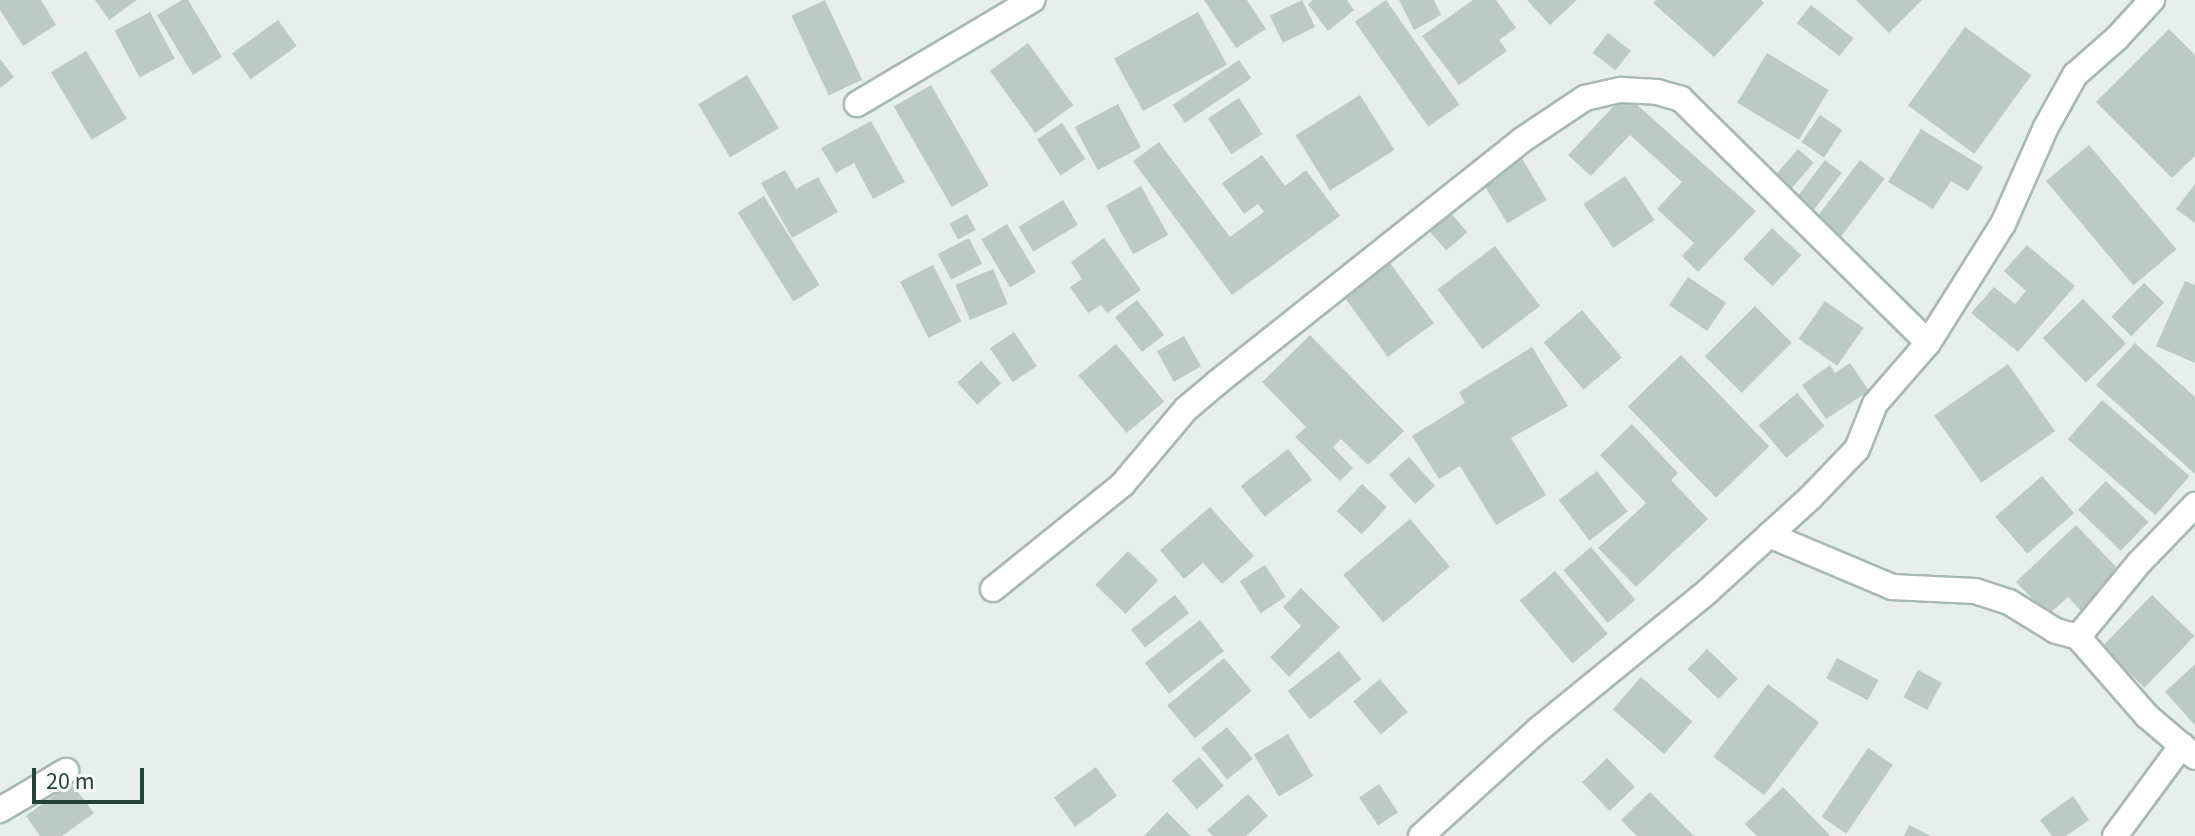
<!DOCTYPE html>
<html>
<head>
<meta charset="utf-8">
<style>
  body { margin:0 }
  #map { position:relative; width:2195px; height:836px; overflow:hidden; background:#e6efeb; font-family:"Source Sans 3",sans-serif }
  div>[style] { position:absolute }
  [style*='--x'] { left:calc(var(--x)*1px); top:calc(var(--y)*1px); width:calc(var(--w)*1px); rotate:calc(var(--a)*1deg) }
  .building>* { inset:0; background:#bbcac4; transform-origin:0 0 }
  .roads { filter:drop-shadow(2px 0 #a8b8b2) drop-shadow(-2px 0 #a8b8b2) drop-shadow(0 2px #a8b8b2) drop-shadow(0 -2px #a8b8b2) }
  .minor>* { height:24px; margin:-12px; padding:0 12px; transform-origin:12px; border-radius:12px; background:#fff }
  span { translate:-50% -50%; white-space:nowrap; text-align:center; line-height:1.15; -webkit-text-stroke:6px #f7fbf9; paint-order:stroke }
  .scale { position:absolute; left:32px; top:768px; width:112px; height:36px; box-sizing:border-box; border:4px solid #24423a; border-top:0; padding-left:10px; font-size:24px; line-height:28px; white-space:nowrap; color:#24423a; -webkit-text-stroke:6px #f7fbf9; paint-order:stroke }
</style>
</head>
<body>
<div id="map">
  <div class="building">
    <i style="clip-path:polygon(0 0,41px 0,56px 25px,23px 46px,0 10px)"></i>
    <i style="clip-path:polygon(95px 0,137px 0,109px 20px)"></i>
    <i style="clip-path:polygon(182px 0,188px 0,222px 57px,193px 75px,157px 15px)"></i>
    <i style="left:825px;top:0;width:88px;height:37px;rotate:65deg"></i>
    <i style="clip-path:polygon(1204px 0,1247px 0,1266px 29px,1236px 48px)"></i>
    <i style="left:1302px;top:0;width:30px;height:36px;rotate:64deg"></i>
    <i style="clip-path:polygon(1313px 0,1347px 0,1354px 10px,1328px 31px,1308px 4px)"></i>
    <i style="left:1386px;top:0;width:128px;height:38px;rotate:55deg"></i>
    <i style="clip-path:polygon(1399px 0,1434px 0,1441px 15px,1414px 30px)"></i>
    <i style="clip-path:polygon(1473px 0,1496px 0,1516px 28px,1499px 40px,1507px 51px,1459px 85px,1422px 36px)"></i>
    <i style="clip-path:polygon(1527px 0,1577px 0,1550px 25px)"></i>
    <i style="clip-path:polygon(1656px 0,1761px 0,1764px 3px,1714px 57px,1653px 3px)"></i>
    <i style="clip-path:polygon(1856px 0,1922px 0,1889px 33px)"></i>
    <i style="left:1811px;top:5px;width:54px;height:23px;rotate:38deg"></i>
    <i style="left:150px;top:12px;width:53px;height:40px;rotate:62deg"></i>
    <i style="left:1198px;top:12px;width:60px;height:96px;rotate:61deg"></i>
    <i style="left:278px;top:20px;width:32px;height:57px;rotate:54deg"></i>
    <i style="left:1965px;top:27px;width:82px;height:97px;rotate:36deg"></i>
    <i style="clip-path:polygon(2169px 29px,2195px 55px,2195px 156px,2172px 178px,2096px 102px)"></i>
    <i style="left:1608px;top:33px;width:29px;height:25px;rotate:38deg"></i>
    <i style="left:1028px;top:43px;width:77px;height:47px;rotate:54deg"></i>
    <i style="left:86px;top:51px;width:79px;height:41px;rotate:59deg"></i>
    <i style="left:1767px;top:53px;width:72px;height:58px;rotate:31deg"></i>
    <i style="clip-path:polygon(0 59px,14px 77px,0 88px)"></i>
    <i style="left:1239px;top:60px;width:22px;height:80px;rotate:56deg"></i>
    <i style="left:747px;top:75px;width:62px;height:57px;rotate:59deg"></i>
    <i style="left:931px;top:85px;width:116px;height:43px;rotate:60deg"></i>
    <i style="clip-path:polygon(1625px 94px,1756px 211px,1698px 272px,1682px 256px,1694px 243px,1657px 209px,1682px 182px,1630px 135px,1591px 176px,1568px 155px)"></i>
    <i style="left:1360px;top:95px;width:65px;height:76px;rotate:58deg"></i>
    <i style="left:1239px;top:98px;width:43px;height:37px;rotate:57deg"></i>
    <i style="left:1118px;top:104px;width:49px;height:49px;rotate:62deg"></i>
    <i style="left:1820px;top:115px;width:27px;height:33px;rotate:34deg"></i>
    <i style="clip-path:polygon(871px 121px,905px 182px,873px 199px,854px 163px,836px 173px,821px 148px)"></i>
    <i style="left:1062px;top:123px;width:43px;height:30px;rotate:57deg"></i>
    <i style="clip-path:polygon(1921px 129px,1983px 167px,1968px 191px,1951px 181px,1933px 209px,1888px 182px)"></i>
    <i style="clip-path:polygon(1159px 142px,1230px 237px,1264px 212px,1258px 204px,1244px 214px,1222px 183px,1262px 155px,1285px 186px,1306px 170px,1340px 216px,1232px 295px,1133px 161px)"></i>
    <i style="left:2089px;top:145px;width:136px;height:56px;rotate:50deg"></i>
    <i style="left:1798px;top:149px;width:21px;height:39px;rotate:41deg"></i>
    <i style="left:1521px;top:157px;width:50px;height:46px;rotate:59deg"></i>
    <i style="left:1825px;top:160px;width:21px;height:52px;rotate:37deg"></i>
    <i style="left:1860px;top:160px;width:31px;height:80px;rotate:37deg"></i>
    <i style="clip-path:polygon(785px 170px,796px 189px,818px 177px,838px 212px,792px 238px,761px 183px)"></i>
    <i style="left:1625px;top:176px;width:53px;height:50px;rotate:56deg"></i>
    <i style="clip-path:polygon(2195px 184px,2195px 223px,2176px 209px)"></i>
    <i style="left:1141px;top:186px;width:56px;height:40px;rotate:61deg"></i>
    <i style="left:764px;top:196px;width:105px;height:31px;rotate:58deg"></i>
    <i style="left:1063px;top:200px;width:29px;height:52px;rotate:59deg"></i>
    <i style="left:1449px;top:211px;width:28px;height:28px;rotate:49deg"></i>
    <i style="left:967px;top:214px;width:18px;height:20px;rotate:61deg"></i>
    <i style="left:1007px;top:224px;width:56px;height:30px;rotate:59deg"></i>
    <i style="left:1772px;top:228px;width:40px;height:42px;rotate:43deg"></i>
    <i style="left:969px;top:238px;width:29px;height:35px;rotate:63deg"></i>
    <i style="clip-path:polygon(1104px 238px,1141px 290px,1107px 313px,1101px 305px,1088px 313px,1070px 287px,1082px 279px,1071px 262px)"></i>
    <i style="clip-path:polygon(2027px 245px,2075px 286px,2018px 352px,1971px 313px,1994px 287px,2015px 304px,2026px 291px,2004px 271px)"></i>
    <i style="left:1495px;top:246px;width:75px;height:72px;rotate:53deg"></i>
    <i style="left:1385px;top:256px;width:83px;height:57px;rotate:54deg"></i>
    <i style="left:933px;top:265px;width:63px;height:37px;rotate:63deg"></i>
    <i style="left:993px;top:269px;width:38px;height:41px;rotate:67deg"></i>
    <i style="left:1688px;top:277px;width:46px;height:34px;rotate:34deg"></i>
    <i style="clip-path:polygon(2185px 281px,2195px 285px,2195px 363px,2156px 346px)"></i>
    <i style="left:2144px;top:283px;width:28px;height:47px;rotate:44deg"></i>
    <i style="left:2083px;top:299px;width:62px;height:56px;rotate:46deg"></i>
    <i style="left:1137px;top:300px;width:44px;height:28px;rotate:52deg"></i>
    <i style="left:1825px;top:301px;width:47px;height:46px;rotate:35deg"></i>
    <i style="left:1755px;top:306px;width:52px;height:71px;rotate:45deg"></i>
    <i style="left:1582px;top:310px;width:62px;height:50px;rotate:50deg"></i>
    <i style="left:1014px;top:332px;width:41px;height:29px;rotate:56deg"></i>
    <i style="clip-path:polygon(1310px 335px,1404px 431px,1368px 465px,1341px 439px,1333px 447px,1353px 468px,1340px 481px,1295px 437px,1306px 427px,1262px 382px)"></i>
    <i style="left:1184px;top:336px;width:35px;height:31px;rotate:61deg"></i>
    <i style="clip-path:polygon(2135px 343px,2195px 397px,2195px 474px,2096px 385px)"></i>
    <i style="left:1116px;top:344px;width:75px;height:49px;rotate:50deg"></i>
    <i style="clip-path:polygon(1532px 347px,1568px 406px,1511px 438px,1546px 495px,1496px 525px,1460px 466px,1439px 479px,1412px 436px,1465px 403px,1459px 392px)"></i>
    <i style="left:1681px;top:355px;width:127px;height:74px;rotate:46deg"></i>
    <i style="left:981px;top:361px;width:30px;height:32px;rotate:48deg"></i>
    <i style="clip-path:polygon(1850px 363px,1869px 391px,1826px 419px,1802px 385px,1830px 365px,1835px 373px)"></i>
    <i style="left:2008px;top:364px;width:82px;height:90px;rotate:55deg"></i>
    <i style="left:1797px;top:393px;width:43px;height:50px;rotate:50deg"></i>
    <i style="left:2102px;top:400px;width:116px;height:52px;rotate:41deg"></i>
    <i style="clip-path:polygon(1632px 424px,1678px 473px,1671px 480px,1708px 519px,1636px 587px,1598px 548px,1646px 503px,1600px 455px)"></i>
    <i style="left:1288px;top:449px;width:39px;height:60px;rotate:52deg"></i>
    <i style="left:1409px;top:457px;width:39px;height:27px;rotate:48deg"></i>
    <i style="left:1597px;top:471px;width:51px;height:48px;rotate:53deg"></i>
    <i style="left:2042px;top:476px;width:49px;height:62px;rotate:49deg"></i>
    <i style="left:2106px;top:481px;width:59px;height:40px;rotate:44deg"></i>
    <i style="left:1362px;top:484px;width:34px;height:37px;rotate:43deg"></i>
    <i style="clip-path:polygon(1210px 507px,1254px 556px,1222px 584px,1203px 563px,1184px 579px,1160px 550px)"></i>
    <i style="left:1410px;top:519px;width:62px;height:87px;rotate:50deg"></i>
    <i style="clip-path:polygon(2076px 525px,2122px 573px,2082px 612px,2068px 597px,2048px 615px,2016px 582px)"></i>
    <i style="left:1591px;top:547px;width:69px;height:36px;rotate:50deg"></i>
    <i style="left:1128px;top:551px;width:42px;height:47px;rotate:44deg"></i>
    <i style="left:1265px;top:565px;width:38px;height:30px;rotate:57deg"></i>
    <i style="left:1555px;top:571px;width:82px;height:46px;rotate:50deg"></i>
    <i style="clip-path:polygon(1301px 588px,1340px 627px,1289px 677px,1270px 657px,1301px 626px,1283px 607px)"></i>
    <i style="left:1175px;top:595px;width:23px;height:56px;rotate:52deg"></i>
    <i style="left:2152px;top:595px;width:59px;height:72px;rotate:44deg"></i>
    <i style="left:1200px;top:620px;width:39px;height:70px;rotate:52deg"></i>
    <i style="left:1707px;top:649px;width:43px;height:28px;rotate:44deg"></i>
    <i style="left:1339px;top:651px;width:36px;height:65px;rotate:52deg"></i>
    <i style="left:1224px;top:658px;width:43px;height:74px;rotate:50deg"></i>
    <i style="left:1837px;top:658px;width:47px;height:23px;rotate:28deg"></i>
    <i style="clip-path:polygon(2195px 664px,2195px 725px,2165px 692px)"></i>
    <i style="left:1918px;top:670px;width:27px;height:31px;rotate:28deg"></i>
    <i style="left:1641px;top:677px;width:68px;height:43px;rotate:41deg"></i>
    <i style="left:1380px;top:679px;width:43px;height:35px;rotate:50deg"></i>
    <i style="left:1768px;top:684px;width:64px;height:91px;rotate:37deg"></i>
    <i style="left:1227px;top:727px;width:41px;height:33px;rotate:51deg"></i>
    <i style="left:1288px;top:734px;width:49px;height:40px;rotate:59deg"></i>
    <i style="left:1868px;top:748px;width:30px;height:83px;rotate:34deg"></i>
    <i style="left:1199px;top:757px;width:38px;height:36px;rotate:49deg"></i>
    <i style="left:1607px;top:758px;width:40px;height:35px;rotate:46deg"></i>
    <i style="left:1096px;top:767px;width:36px;height:52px;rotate:54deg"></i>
    <i style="clip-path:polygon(71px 783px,94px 813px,62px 836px,40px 836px,26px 816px)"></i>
    <i style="left:1379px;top:784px;width:34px;height:24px;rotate:56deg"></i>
    <i style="clip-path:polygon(1783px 787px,1830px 835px,1829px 836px,1757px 836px,1745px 824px)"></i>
    <i style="clip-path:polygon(1650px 792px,1694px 836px,1637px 836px,1621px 820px)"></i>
    <i style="clip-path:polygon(1248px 794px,1268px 816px,1246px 836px,1213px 836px,1207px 830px)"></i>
    <i style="clip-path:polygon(2073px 796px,2089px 820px,2066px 836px,2052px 836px,2040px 820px)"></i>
    <i style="clip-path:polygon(1167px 812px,1191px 836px,1144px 836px)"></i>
    <i style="clip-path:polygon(1909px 825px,1931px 836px,1904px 836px)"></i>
  </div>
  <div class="roads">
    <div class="minor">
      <i style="--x:857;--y:104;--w:204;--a:-30.7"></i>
      <i style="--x:1769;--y:535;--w:134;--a:22.9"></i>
      <i style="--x:1892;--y:587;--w:83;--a:2.8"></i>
      <i style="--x:1975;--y:591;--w:36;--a:18"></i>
      <i style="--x:2009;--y:602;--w:55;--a:31.7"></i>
      <i style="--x:2056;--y:631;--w:23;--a:15"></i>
      <i style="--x:2078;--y:637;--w:105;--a:48.9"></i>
      <i style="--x:2147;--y:716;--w:63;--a:40.5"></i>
      <i style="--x:993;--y:589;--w:166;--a:-38.9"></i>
      <i style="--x:1122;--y:485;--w:99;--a:-49.9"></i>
      <i style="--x:1186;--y:409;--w:42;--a:-40.2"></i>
      <i style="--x:1218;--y:382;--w:389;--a:-38.5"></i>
      <i style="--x:1522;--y:140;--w:76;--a:-33.7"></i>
      <i style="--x:1585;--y:98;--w:37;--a:-13"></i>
      <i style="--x:1621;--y:90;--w:36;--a:3"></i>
      <i style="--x:1657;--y:92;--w:25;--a:16"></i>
      <i style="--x:1681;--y:99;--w:347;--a:44.6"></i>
      <i style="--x:2078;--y:637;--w:96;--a:-50.5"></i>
      <i style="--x:2139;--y:563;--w:81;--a:-46"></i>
      <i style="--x:0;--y:810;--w:77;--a:-30.6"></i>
      <i style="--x:1421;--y:836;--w:159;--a:-42.2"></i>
      <i style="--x:1539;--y:729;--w:218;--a:-39.2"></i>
      <i style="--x:1708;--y:591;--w:139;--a:-42.4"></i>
      <i style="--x:1811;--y:497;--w:66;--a:-46.2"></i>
      <i style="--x:1857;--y:449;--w:48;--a:-68.2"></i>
      <i style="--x:1875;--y:404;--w:81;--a:-49"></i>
      <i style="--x:1928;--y:343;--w:141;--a:-57.8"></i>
      <i style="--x:2003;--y:224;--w:106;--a:-66.1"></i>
      <i style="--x:2046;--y:127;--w:60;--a:-60.9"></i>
      <i style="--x:2075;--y:75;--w:56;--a:-41.4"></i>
      <i style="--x:2117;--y:38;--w:52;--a:-47.4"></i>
      <i style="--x:2115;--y:836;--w:113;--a:-53.6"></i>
    </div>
  </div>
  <div class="scale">20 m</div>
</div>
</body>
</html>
